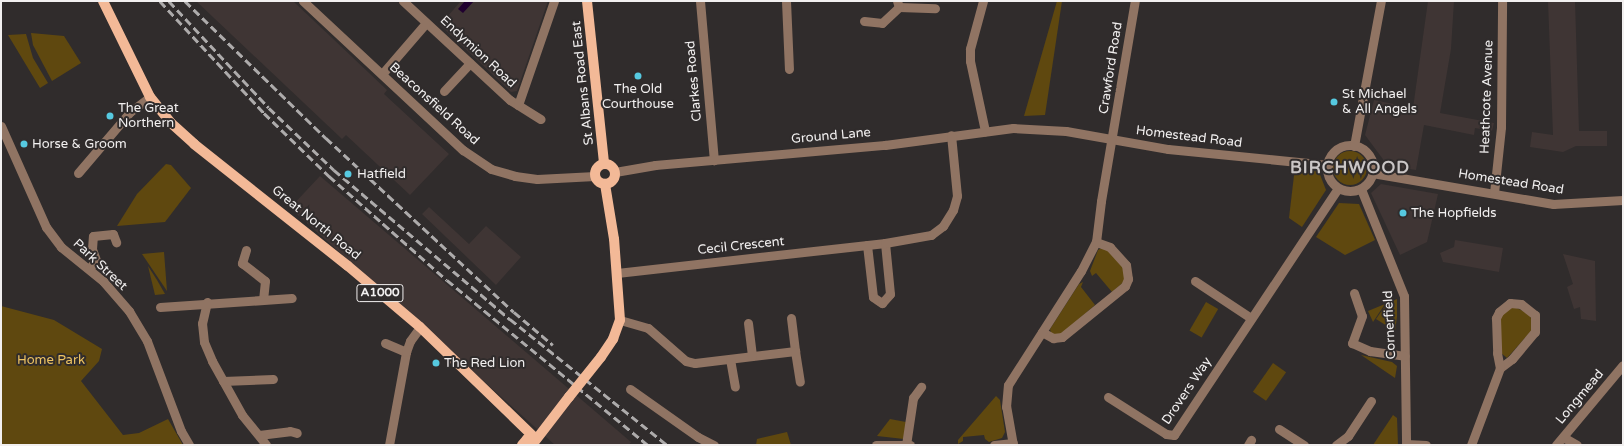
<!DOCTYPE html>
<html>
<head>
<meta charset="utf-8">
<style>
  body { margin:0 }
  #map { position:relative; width:1624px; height:446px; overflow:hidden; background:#302c2c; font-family:"Varela Round",sans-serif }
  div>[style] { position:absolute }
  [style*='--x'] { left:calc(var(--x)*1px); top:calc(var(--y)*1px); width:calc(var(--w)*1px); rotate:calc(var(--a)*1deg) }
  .built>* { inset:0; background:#3f3534 }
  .green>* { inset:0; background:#5f480f; transform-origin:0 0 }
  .round { border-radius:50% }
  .water>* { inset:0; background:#20002f }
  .minor>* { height:9px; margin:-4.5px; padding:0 4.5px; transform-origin:4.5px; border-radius:4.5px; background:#907463 }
  .minor>.ring { margin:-4.5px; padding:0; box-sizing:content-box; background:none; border:9px solid #907463; border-radius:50% }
  .major>* { height:10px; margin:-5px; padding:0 5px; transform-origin:5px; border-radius:5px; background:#f3b997 }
  .major>.ring { margin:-5px; padding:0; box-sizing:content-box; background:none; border:10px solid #f3b997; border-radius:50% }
  .rail>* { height:2.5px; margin-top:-1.25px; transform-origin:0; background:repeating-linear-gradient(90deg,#adabab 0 8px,transparent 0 12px) }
  .major-bridge>* { height:10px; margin:-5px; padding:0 5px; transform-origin:5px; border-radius:5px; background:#f3b997 }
  .dots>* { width:11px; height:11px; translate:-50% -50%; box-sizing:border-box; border:2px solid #302c2c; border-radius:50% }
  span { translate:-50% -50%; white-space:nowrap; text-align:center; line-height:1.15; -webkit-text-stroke:4px #302c2c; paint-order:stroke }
  .shield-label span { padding:1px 3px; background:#302c2c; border:1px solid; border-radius:3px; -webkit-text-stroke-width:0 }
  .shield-label { font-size:12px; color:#f2f0f0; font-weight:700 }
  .street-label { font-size:13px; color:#f2f0f0 }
  .poi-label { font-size:13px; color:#f2f0f0 }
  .left { translate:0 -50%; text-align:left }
  .park-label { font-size:13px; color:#eec362 }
  .district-label { font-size:17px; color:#cac6c6; font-weight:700; letter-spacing:1px }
  .frame { position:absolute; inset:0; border:2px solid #f2f0f0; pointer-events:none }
</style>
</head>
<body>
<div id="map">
  <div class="built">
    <i style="clip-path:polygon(196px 1px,293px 1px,387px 90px,384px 94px,449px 154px,410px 195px,346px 135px,342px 139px)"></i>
    <i style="clip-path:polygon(461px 1px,548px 1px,517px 91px,511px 92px,440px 25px)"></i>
    <i style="clip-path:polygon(1428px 1px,1454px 1px,1451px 49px,1440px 113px,1494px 123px,1492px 131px,1475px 128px,1474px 135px,1424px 125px,1416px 170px,1388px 166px,1365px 135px,1374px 100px,1413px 108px)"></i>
    <i style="clip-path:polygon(1548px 1px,1575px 1px,1579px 131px,1607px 131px,1607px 146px,1576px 146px,1563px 152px,1530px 147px,1532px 132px,1553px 135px)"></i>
    <i style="clip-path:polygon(320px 176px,631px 442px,629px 445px,555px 445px,290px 208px)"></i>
    <i style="clip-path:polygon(1381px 184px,1438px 194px,1427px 242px,1400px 255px,1371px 193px)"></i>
    <i style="clip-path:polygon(429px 207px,469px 244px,486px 226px,521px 257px,496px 285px,422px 214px)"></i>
    <i style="clip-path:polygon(1455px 240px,1503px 248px,1499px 272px,1443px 262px,1440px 253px,1454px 247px)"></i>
    <i style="clip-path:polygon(1563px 254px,1595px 261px,1596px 321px,1581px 319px,1580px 307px,1574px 309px,1567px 287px,1573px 284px)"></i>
  </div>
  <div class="green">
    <i style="clip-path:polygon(1057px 1px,1062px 1px,1045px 115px,1024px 116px)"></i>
    <i style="clip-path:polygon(31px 33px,64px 36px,81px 63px,52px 81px,33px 45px)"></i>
    <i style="clip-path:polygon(26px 34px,33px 58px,48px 83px,40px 88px,8px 35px)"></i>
    <i class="round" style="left:1333px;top:151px;width:34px;height:34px"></i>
    <i style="clip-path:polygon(166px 164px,171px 165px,191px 188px,165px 222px,117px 226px,137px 194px)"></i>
    <i style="clip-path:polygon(1295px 167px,1319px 172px,1326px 190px,1302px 227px,1289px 218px)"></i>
    <i style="clip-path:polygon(1339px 203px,1359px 204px,1375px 240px,1345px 255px,1316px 237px)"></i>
    <i style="clip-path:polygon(1105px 246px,1125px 268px,1126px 280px,1112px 292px,1096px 273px,1092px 276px,1090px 271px,1098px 250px)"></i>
    <i style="clip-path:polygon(164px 252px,167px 291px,142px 254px)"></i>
    <i style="clip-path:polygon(148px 266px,157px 280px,165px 294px,155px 295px)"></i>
    <i style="clip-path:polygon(1083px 282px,1081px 287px,1095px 305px,1058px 337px,1051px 333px,1050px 329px,1079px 284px)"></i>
    <i style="clip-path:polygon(1397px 299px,1397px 317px,1395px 331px,1376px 319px,1387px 303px)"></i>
    <i style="left:1206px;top:302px;width:14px;height:33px;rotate:30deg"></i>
    <i style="clip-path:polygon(1385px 304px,1373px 322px,1368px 311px)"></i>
    <i style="clip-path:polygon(1px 306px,54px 320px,102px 349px,99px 361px,81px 381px,123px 435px,139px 433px,168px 419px,183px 445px,1px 445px)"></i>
    <i style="clip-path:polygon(1512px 306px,1530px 314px,1533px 329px,1507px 358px,1501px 353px,1500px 314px)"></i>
    <i style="clip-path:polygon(1361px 355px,1392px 362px,1397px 366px,1395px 378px)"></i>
    <i style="left:1273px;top:363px;width:16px;height:35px;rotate:35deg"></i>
    <i style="clip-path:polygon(996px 396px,1000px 400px,1005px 432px,1002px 438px,989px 442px,985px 439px,984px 435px,963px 437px,963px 441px,958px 444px,958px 440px)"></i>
    <i style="clip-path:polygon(1393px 415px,1397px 418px,1398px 445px,1373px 445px)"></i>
    <i style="clip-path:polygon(890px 419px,906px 422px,904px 439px,877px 436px)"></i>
    <i style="clip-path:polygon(787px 432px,791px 445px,756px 445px,757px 439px)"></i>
  </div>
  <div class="water">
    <i style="clip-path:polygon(465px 1px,474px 1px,463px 13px,458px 9px)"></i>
  </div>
  <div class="minor">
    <i style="--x:303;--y:1;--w:219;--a:43"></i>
    <i style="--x:463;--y:150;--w:34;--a:34"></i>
    <i style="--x:491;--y:169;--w:25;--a:16"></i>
    <i style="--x:515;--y:176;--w:22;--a:8"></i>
    <i style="--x:537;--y:179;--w:58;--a:-3"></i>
    <i style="--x:403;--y:1;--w:146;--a:42.8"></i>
    <i style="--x:510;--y:100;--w:36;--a:32"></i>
    <i style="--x:700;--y:1;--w:160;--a:85"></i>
    <i style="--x:786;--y:1;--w:68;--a:87.5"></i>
    <i style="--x:983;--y:1;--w:50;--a:105.2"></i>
    <i style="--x:970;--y:49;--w:12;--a:90"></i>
    <i style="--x:970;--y:61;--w:72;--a:77.9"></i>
    <i style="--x:899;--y:7;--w:36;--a:2"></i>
    <i style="--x:864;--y:21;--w:18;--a:6"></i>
    <i style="--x:882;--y:23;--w:23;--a:-43"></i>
    <i style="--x:899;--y:7;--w:6;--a:-108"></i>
    <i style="--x:382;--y:74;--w:67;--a:-49.2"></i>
    <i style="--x:444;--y:91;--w:38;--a:-47"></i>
    <i style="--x:518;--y:105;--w:110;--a:-70.9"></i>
    <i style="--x:1;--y:126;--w:111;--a:66"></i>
    <i style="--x:46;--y:227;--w:25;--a:53"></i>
    <i style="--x:61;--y:247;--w:54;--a:39"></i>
    <i style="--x:103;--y:281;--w:40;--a:49"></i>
    <i style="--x:129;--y:311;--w:35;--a:59"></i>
    <i style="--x:147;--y:341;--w:96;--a:69.3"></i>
    <i style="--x:181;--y:431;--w:16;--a:60"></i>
    <i class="ring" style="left:1327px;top:145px;width:37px;height:37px"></i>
    <i style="--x:1354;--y:146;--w:147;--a:-79.5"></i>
    <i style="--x:615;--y:172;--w:41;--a:-9.9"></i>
    <i style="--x:655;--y:165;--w:231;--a:-5"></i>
    <i style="--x:885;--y:145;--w:129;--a:-7.6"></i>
    <i style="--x:1013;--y:128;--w:53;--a:3.2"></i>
    <i style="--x:1066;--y:131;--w:104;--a:10"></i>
    <i style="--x:1168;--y:149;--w:161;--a:5.7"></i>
    <i style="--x:78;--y:173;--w:80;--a:-49.6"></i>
    <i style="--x:130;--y:112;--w:25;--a:-37"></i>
    <i style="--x:1372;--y:173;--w:184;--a:9.7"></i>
    <i style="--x:1553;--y:204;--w:70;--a:-3.3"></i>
    <i style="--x:1361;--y:189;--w:115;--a:68.1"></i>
    <i style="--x:1404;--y:296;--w:149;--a:89.2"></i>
    <i style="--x:1494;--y:193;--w:66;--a:-83.9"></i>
    <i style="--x:1501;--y:127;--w:126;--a:-89.5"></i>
    <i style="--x:867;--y:245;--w:52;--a:83.4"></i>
    <i style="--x:873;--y:297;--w:11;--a:34"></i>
    <i style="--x:882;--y:303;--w:12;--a:-48"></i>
    <i style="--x:890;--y:294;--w:51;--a:-95.6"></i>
    <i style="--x:246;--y:250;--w:14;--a:107"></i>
    <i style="--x:242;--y:263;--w:29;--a:38"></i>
    <i style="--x:265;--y:281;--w:18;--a:96"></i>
    <i style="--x:89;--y:269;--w:11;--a:-52"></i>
    <i style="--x:96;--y:260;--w:12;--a:-110"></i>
    <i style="--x:92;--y:249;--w:13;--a:-86"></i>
    <i style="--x:93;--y:236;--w:20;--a:-6"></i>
    <i style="--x:113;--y:234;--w:9;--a:69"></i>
    <i style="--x:617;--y:273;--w:270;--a:-6.4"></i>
    <i style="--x:885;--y:243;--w:47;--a:-9.9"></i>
    <i style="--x:931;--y:235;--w:15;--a:-37"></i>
    <i style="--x:943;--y:226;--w:19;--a:-58"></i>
    <i style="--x:953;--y:210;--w:15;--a:-74"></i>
    <i style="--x:957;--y:196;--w:61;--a:-95.6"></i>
    <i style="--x:1195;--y:281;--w:67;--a:33.5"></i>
    <i style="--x:1354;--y:293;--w:24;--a:71"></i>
    <i style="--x:1362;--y:316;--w:29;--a:110"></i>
    <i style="--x:1352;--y:343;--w:20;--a:24"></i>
    <i style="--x:1370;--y:351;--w:35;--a:8"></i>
    <i style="--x:207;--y:302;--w:22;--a:103"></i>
    <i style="--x:202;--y:323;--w:19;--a:84"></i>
    <i style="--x:204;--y:342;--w:21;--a:67"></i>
    <i style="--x:212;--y:361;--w:62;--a:60.9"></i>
    <i style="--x:242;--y:415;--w:38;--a:51"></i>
    <i style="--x:160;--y:307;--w:132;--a:-3.9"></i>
    <i style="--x:791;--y:318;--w:33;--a:83"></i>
    <i style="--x:620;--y:320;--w:29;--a:16"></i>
    <i style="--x:648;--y:328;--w:50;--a:41"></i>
    <i style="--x:686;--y:361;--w:9;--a:13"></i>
    <i style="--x:695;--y:363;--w:101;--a:-6.8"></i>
    <i style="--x:795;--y:351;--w:31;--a:81"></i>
    <i style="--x:748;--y:323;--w:33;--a:83"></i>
    <i style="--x:1042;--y:332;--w:13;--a:29"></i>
    <i style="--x:1053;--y:338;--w:9;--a:-6"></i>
    <i style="--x:1062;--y:337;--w:81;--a:-39"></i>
    <i style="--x:1125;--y:286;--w:8;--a:-67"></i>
    <i style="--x:1128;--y:279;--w:14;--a:-98"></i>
    <i style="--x:1126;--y:265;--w:24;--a:-132"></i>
    <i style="--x:1110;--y:247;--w:15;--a:-160"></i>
    <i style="--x:385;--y:343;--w:23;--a:23"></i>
    <i style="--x:730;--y:359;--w:28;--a:80"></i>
    <i style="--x:223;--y:381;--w:50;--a:-2.3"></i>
    <i style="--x:630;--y:389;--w:83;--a:35.2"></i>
    <i style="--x:698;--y:437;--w:18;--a:27"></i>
    <i style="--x:1108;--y:397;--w:69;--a:32.5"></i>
    <i style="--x:1166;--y:434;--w:8;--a:7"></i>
    <i style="--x:1174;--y:435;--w:296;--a:-56.4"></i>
    <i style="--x:1279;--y:429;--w:30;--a:33"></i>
    <i style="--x:259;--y:435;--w:31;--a:-7"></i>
    <i style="--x:290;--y:431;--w:7;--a:16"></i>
    <i style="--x:1563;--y:437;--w:16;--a:30"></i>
    <i style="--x:1406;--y:444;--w:20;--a:3"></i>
    <i style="--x:389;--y:445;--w:95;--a:-79.6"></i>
    <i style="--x:406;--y:352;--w:12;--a:-70"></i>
    <i style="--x:410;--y:341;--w:17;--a:-54"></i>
    <i style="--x:876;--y:445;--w:34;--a:0"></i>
    <i style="--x:906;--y:445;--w:48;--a:-81.5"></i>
    <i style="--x:913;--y:398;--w:14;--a:-54"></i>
    <i style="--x:994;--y:445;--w:19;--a:-6"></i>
    <i style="--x:1013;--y:445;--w:39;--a:-100"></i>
    <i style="--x:1006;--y:407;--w:22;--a:-85"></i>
    <i style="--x:1008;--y:385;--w:135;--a:-57.4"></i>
    <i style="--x:1081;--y:271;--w:33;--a:-63"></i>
    <i style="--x:1096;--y:242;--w:41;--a:-83"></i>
    <i style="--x:1101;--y:201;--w:203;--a:-80.4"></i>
    <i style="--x:1248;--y:445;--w:6;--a:-59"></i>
    <i style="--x:1336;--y:445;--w:15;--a:-37"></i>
    <i style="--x:1348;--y:436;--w:42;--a:-56.7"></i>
    <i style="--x:1471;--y:445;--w:82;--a:-69.4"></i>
    <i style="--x:1500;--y:368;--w:15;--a:-37"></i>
    <i style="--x:1512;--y:359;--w:35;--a:-50"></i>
    <i style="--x:1535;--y:332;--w:17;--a:-90"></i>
    <i style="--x:1535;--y:315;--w:18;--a:-142"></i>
    <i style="--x:1521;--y:304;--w:11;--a:-175"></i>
    <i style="--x:1510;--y:303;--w:14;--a:141"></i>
    <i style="--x:1499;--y:312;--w:7;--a:117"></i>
    <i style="--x:1496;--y:318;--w:35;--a:88"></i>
    <i style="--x:1497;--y:353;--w:15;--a:79"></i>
    <i style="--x:1556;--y:445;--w:104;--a:-50.1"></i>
  </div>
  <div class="major">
    <i style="--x:103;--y:1;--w:107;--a:63.9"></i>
    <i style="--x:150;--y:97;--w:33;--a:51"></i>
    <i style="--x:171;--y:123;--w:31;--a:42"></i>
    <i style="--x:194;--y:144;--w:196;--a:38.4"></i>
    <i style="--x:348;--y:266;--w:94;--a:40.3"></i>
    <i style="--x:420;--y:327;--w:160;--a:44"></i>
    <i style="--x:587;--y:1;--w:163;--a:84"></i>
    <i class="ring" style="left:595px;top:164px;width:10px;height:10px"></i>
    <i style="--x:601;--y:357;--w:22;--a:-56"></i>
    <i style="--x:613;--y:339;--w:20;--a:-70"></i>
    <i style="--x:620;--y:320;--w:81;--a:-94.2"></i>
    <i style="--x:614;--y:239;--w:56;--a:-99.3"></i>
    <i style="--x:522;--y:445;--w:8;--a:-50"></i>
    <i style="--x:527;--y:439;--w:8;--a:-7"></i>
    <i style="--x:532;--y:445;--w:61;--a:-52.4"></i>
  </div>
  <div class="rail">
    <i style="--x:160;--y:1;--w:153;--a:47.1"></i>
    <i style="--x:264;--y:113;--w:91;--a:44.1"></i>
    <i style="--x:329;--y:176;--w:157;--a:41.4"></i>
    <i style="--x:447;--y:280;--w:260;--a:39.4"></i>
    <i style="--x:169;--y:1;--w:146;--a:46.9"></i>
    <i style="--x:269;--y:108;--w:90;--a:43.6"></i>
    <i style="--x:334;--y:170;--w:231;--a:40.3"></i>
    <i style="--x:510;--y:319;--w:201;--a:38.7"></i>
    <i style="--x:185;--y:1;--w:197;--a:44.2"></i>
    <i style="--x:326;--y:138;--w:256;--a:42.8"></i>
    <i style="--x:514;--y:312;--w:51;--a:40.2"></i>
  </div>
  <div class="major-bridge">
    <i style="--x:569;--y:397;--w:51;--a:-51.3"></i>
  </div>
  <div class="dots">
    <i style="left:638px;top:76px;background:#56c9e0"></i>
    <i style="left:1334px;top:102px;background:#56c9e0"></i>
    <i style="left:110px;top:116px;background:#56c9e0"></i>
    <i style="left:24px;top:144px;background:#56c9e0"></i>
    <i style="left:348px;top:174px;background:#56c9e0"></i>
    <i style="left:1403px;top:213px;background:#56c9e0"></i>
    <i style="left:436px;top:363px;background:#56c9e0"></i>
  </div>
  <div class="shield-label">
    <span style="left:380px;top:293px">A1000</span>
  </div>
  <div class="street-label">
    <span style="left:478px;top:52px;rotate:43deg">Endymion Road</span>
    <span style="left:1111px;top:68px;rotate:-81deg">Crawford Road</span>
    <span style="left:694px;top:81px;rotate:-95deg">Clarkes Road</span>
    <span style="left:583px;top:83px;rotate:-96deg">St Albans Road East</span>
    <span style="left:1487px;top:97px;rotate:-88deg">Heathcote Avenue</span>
    <span style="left:434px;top:104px;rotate:42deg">Beaconsfield Road</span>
    <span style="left:831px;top:136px;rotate:-5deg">Ground Lane</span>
    <span style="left:1189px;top:137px;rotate:7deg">Homestead Road</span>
    <span style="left:1511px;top:182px;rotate:9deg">Homestead Road</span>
    <span style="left:316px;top:223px;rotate:39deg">Great North Road</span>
    <span style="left:741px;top:246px;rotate:-6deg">Cecil Crescent</span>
    <span style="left:100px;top:265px;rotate:43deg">Park Street</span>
    <span style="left:1390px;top:325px;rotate:-93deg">Cornerfield</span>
    <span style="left:1187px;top:391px;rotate:-56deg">Drovers Way</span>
    <span style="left:1580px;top:397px;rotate:-50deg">Longmead</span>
  </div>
  <div class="poi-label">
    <span style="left:638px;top:97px">The Old<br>Courthouse</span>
    <span class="left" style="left:1342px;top:102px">St Michael<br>&amp; All Angels</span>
    <span class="left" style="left:118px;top:116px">The Great<br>Northern</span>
    <span class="left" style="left:32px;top:144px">Horse &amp; Groom</span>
    <span class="left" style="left:357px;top:174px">Hatfield</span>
    <span class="left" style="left:1411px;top:213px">The Hopfields</span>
    <span class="left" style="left:444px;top:363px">The Red Lion</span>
  </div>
  <div class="park-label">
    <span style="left:51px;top:360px">Home Park</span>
  </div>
  <div class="district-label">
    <span style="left:1350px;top:168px">BIRCHWOOD</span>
  </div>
  <div class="frame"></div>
</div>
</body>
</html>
